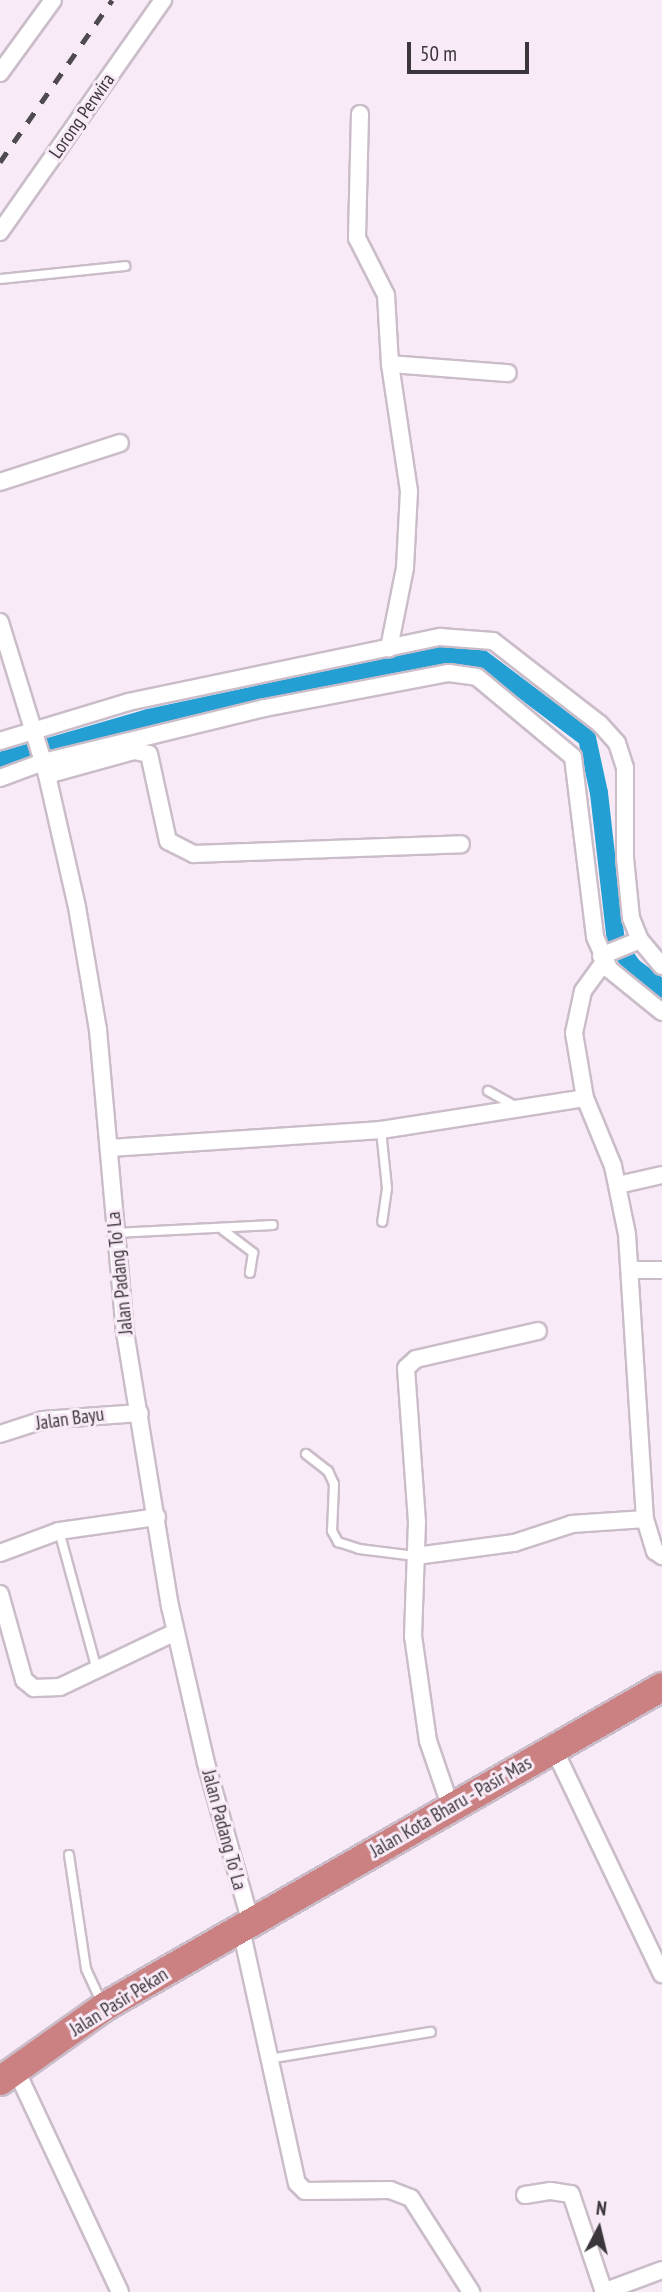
<!DOCTYPE html>
<html>
<head>
<meta charset="utf-8">
<style>
  body { margin:0 }
  #map { position:relative; width:662px; height:2292px; overflow:hidden; background:#f8ebf7; font-family:"PT Sans Narrow",sans-serif }
  div>[style] { position:absolute }
  [style*='--x'] { left:calc(var(--x)*1px); top:calc(var(--y)*1px); width:calc(var(--w)*1px); rotate:calc(var(--a)*1deg) }
  .canal>* { height:18px; margin:-9px; padding:0 9px; transform-origin:9px; border-radius:9px; background:#239fd3 }
  .roads { filter:drop-shadow(2px 0 #cabdc9) drop-shadow(-2px 0 #cabdc9) drop-shadow(0 2px #cabdc9) drop-shadow(0 -2px #cabdc9) }
  .lane>* { height:8px; margin:-4px; padding:0 4px; transform-origin:4px; border-radius:4px; background:#fff }
  .street>* { height:16px; margin:-8px; padding:0 8px; transform-origin:8px; border-radius:8px; background:#fff }
  .highway>* { height:28px; margin:-14px; padding:0 14px; transform-origin:14px; border-radius:14px; background:#cb8081 }
  .rail>* { height:5px; margin-top:-2.5px; transform-origin:0; background:repeating-linear-gradient(90deg,#4f4a4f 0 12px,transparent 0 24px) }
  span { translate:-50% -50%; white-space:nowrap; text-align:center; line-height:1.15; -webkit-text-stroke:6px #f8ebf7; paint-order:stroke }
  .street-label { font-size:19px; color:#3b363b }
  .north { position:absolute; left:564px; top:2194px; width:70px; height:70px; -webkit-text-stroke:5px #f8ebf7; paint-order:stroke; rotate:7deg; font-size:19px; font-weight:700; line-height:28px; text-align:center; color:#3b363b }
  .north::after { content:''; display:block; margin:auto; width:24px; height:32px; background:#3b363b; clip-path:polygon(50% 0,100% 100%,50% 72%,0 100%) }
  .scale { position:absolute; left:407px; top:42px; width:122px; height:32px; box-sizing:border-box; border:4px solid #3b363b; border-top:0; padding-left:9px; font-size:21px; line-height:24px; white-space:nowrap; color:#3b363b; -webkit-text-stroke:5px #f8ebf7; paint-order:stroke }
</style>
</head>
<body>
<div id="map">
  <div class="canal">
    <i style="--x:0;--y:761;--w:154;--a:-16.2"></i>
    <i style="--x:148;--y:718;--w:301;--a:-12.1"></i>
    <i style="--x:442;--y:655;--w:40;--a:5.7"></i>
    <i style="--x:482;--y:659;--w:131;--a:37"></i>
    <i style="--x:587;--y:738;--w:56;--a:77.7"></i>
    <i style="--x:599;--y:793;--w:151;--a:83.5"></i>
    <i style="--x:616;--y:943;--w:29;--a:55"></i>
    <i style="--x:633;--y:967;--w:36;--a:37"></i>
  </div>
  <div class="roads">
    <div class="lane">
      <i style="--x:0;--y:279;--w:126;--a:-5.9"></i>
      <i style="--x:488;--y:1091;--w:31;--a:29"></i>
      <i style="--x:381;--y:1130;--w:58;--a:84.1"></i>
      <i style="--x:387;--y:1188;--w:34;--a:98"></i>
      <i style="--x:223;--y:1230;--w:38;--a:37"></i>
      <i style="--x:253;--y:1253;--w:20;--a:99"></i>
      <i style="--x:115;--y:1233;--w:158;--a:-2.9"></i>
      <i style="--x:306;--y:1454;--w:28;--a:38"></i>
      <i style="--x:328;--y:1471;--w:14;--a:65"></i>
      <i style="--x:334;--y:1484;--w:47;--a:92.4"></i>
      <i style="--x:332;--y:1531;--w:13;--a:61"></i>
      <i style="--x:338;--y:1542;--w:22;--a:18"></i>
      <i style="--x:359;--y:1549;--w:57;--a:7"></i>
      <i style="--x:59;--y:1531;--w:144;--a:74.7"></i>
      <i style="--x:69;--y:1855;--w:115;--a:81.5"></i>
      <i style="--x:86;--y:1969;--w:38;--a:65"></i>
      <i style="--x:269;--y:2059;--w:164;--a:-9.5"></i>
    </div>
    <div class="street">
      <i style="--x:0;--y:73;--w:90;--a:-54"></i>
      <i style="--x:360;--y:114;--w:124;--a:91.4"></i>
      <i style="--x:357;--y:238;--w:64;--a:63"></i>
      <i style="--x:386;--y:295;--w:69;--a:86.7"></i>
      <i style="--x:390;--y:364;--w:128;--a:81.5"></i>
      <i style="--x:409;--y:491;--w:77;--a:93"></i>
      <i style="--x:405;--y:568;--w:82;--a:101.3"></i>
      <i style="--x:0;--y:232;--w:284;--a:-54.9"></i>
      <i style="--x:390;--y:364;--w:118;--a:4.4"></i>
      <i style="--x:0;--y:482;--w:126;--a:-18"></i>
      <i style="--x:0;--y:622;--w:160;--a:72.9"></i>
      <i style="--x:47;--y:775;--w:135;--a:77.2"></i>
      <i style="--x:77;--y:907;--w:125;--a:80.3"></i>
      <i style="--x:98;--y:1030;--w:303;--a:84.9"></i>
      <i style="--x:125;--y:1332;--w:278;--a:80.7"></i>
      <i style="--x:170;--y:1606;--w:161;--a:77.1"></i>
      <i style="--x:206;--y:1763;--w:166;--a:74.3"></i>
      <i style="--x:0;--y:741;--w:134;--a:-16.9"></i>
      <i style="--x:128;--y:702;--w:319;--a:-11.8"></i>
      <i style="--x:440;--y:637;--w:53;--a:4.3"></i>
      <i style="--x:493;--y:641;--w:135;--a:37.8"></i>
      <i style="--x:600;--y:724;--w:25;--a:48"></i>
      <i style="--x:617;--y:743;--w:26;--a:72"></i>
      <i style="--x:625;--y:768;--w:90;--a:90"></i>
      <i style="--x:625;--y:858;--w:60;--a:84.3"></i>
      <i style="--x:631;--y:918;--w:24;--a:68"></i>
      <i style="--x:640;--y:940;--w:34;--a:50"></i>
      <i style="--x:47;--y:775;--w:90;--a:-15.4"></i>
      <i style="--x:134;--y:751;--w:15;--a:11"></i>
      <i style="--x:149;--y:754;--w:89;--a:77.7"></i>
      <i style="--x:168;--y:841;--w:29;--a:27"></i>
      <i style="--x:194;--y:854;--w:267;--a:-2.1"></i>
      <i style="--x:0;--y:778;--w:46;--a:-20.4"></i>
      <i style="--x:43;--y:762;--w:228;--a:-13.7"></i>
      <i style="--x:265;--y:708;--w:187;--a:-10.8"></i>
      <i style="--x:449;--y:673;--w:28;--a:8"></i>
      <i style="--x:477;--y:677;--w:125;--a:39.8"></i>
      <i style="--x:573;--y:757;--w:181;--a:83"></i>
      <i style="--x:595;--y:937;--w:35;--a:66"></i>
      <i style="--x:609;--y:969;--w:68;--a:39.1"></i>
      <i style="--x:601;--y:956;--w:42;--a:-22.3"></i>
      <i style="--x:604;--y:962;--w:36;--a:126"></i>
      <i style="--x:583;--y:991;--w:43;--a:102.1"></i>
      <i style="--x:574;--y:1033;--w:66;--a:80.4"></i>
      <i style="--x:585;--y:1098;--w:74;--a:67.6"></i>
      <i style="--x:613;--y:1166;--w:69;--a:78.4"></i>
      <i style="--x:627;--y:1234;--w:286;--a:86.4"></i>
      <i style="--x:645;--y:1519;--w:34;--a:73"></i>
      <i style="--x:655;--y:1551;--w:9;--a:36"></i>
      <i style="--x:110;--y:1148;--w:272;--a:-3.8"></i>
      <i style="--x:381;--y:1130;--w:206;--a:-8.9"></i>
      <i style="--x:618;--y:1185;--w:45;--a:-12.8"></i>
      <i style="--x:630;--y:1270;--w:32;--a:0"></i>
      <i style="--x:0;--y:1434;--w:45;--a:-18"></i>
      <i style="--x:43;--y:1420;--w:97;--a:-4.1"></i>
      <i style="--x:0;--y:1553;--w:63;--a:-20.4"></i>
      <i style="--x:59;--y:1531;--w:99;--a:-8.1"></i>
      <i style="--x:416;--y:1556;--w:99;--a:-7.6"></i>
      <i style="--x:514;--y:1543;--w:61;--a:-18.1"></i>
      <i style="--x:572;--y:1524;--w:73;--a:-3.9"></i>
      <i style="--x:0;--y:1594;--w:89;--a:74.4"></i>
      <i style="--x:24;--y:1680;--w:13;--a:39"></i>
      <i style="--x:34;--y:1688;--w:26;--a:-2"></i>
      <i style="--x:60;--y:1687;--w:128;--a:-25.4"></i>
      <i style="--x:553;--y:1747;--w:252;--a:64.4"></i>
      <i style="--x:451;--y:1808;--w:71;--a:-108.9"></i>
      <i style="--x:428;--y:1741;--w:106;--a:-98.1"></i>
      <i style="--x:413;--y:1636;--w:114;--a:-88"></i>
      <i style="--x:417;--y:1522;--w:154;--a:-94.1"></i>
      <i style="--x:406;--y:1368;--w:13;--a:-42"></i>
      <i style="--x:416;--y:1359;--w:125;--a:-12.9"></i>
      <i style="--x:241;--y:1929;--w:260;--a:77.6"></i>
      <i style="--x:297;--y:2183;--w:11;--a:45"></i>
      <i style="--x:305;--y:2191;--w:85;--a:-0.7"></i>
      <i style="--x:390;--y:2190;--w:22;--a:21"></i>
      <i style="--x:411;--y:2198;--w:112;--a:57.4"></i>
      <i style="--x:16;--y:2070;--w:245;--a:64.9"></i>
      <i style="--x:525;--y:2195;--w:26;--a:-9"></i>
      <i style="--x:551;--y:2191;--w:20;--a:9"></i>
      <i style="--x:571;--y:2194;--w:103;--a:71.4"></i>
      <i style="--x:603;--y:2292;--w:63;--a:-20.4"></i>
    </div>
    <div class="highway">
      <i style="--x:0;--y:2081;--w:128;--a:-35.4"></i>
      <i style="--x:104;--y:2007;--w:643;--a:-29.83"></i>
    </div>
  </div>
  <div class="rail">
    <i style="--x:0;--y:162;--w:197;--a:-55.3"></i>
  </div>
  <div class="street-label">
    <span style="left:82px;top:116px;rotate:-55deg">Lorong Perwira</span>
    <span style="left:120px;top:1273px;rotate:-96deg">Jalan Padang To' La</span>
    <span style="left:70px;top:1419px;rotate:-8deg">Jalan Bayu</span>
    <span style="left:451px;top:1807px;rotate:-30deg">Jalan Kota Bharu - Pasir Mas</span>
    <span style="left:224px;top:1830px;rotate:75deg">Jalan Padang To' La</span>
    <span style="left:119px;top:2002px;rotate:-32deg">Jalan Pasir Pekan</span>
  </div>
  <div class="north">N</div>
  <div class="scale">50 m</div>
</div>
</body>
</html>
